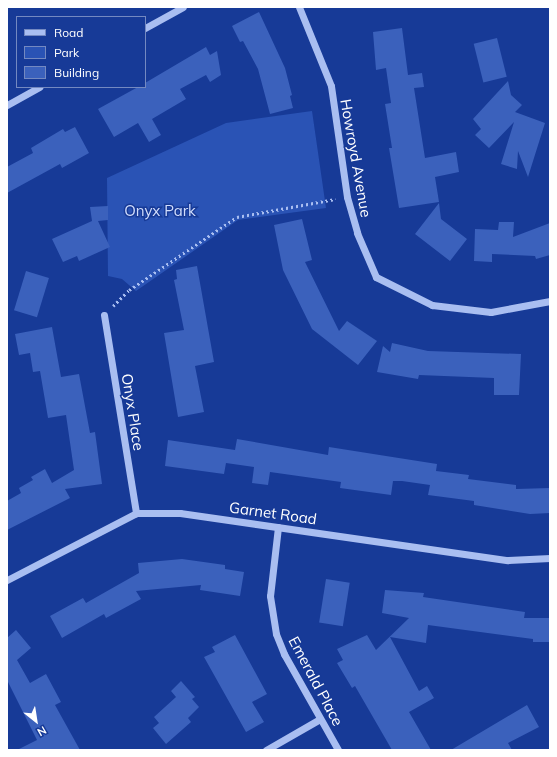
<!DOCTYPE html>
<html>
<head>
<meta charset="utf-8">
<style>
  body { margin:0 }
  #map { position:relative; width:557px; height:757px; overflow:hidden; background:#173a97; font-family:Mulish,sans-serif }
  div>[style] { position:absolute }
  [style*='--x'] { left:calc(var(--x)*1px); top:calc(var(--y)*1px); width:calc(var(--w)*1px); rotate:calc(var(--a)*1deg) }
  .green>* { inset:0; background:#2a53b5 }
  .building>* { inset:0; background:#3b61bc; transform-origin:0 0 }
  .path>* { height:2.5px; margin-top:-1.25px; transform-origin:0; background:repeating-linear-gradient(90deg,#a9bef1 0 2px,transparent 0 5px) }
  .minor>* { height:7px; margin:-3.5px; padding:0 3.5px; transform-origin:3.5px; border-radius:3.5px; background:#a9bef1 }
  span { translate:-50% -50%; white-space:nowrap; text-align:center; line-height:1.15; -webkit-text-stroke:3px #173a97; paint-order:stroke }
  .street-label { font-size:15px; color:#fff }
  .park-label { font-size:15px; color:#d1ddfc }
  .frame { position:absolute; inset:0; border:8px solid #fff; pointer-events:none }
  .legend { position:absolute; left:16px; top:16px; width:130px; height:72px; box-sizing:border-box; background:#173a97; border:1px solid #7489c1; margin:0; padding:5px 7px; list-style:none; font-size:12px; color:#fff }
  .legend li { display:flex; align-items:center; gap:8px; height:20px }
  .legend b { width:20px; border:1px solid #7489c1 }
  .north { position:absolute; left:16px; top:701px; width:40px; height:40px; -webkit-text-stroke:3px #173a97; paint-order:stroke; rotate:150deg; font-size:11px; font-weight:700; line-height:16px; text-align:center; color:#fff }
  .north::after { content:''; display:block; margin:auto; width:14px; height:18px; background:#fff; clip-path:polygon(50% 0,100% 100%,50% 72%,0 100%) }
</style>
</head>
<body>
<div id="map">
  <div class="green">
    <i style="clip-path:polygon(312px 111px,326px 208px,238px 220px,136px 291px,122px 279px,108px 276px,107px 178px,226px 123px)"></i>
  </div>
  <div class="building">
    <i style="clip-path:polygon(259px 12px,285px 68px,292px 95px,290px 96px,293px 108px,270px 114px,258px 69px,243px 41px,240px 42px,232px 26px)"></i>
    <i style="clip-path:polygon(402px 28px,408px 75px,422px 73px,424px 87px,414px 88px,425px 158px,456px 152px,459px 172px,435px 177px,439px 202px,399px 208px,389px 148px,392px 148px,385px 104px,391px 103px,386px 68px,376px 70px,373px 32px)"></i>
    <i style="left:497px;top:38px;width:40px;height:24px;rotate:76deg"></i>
    <i style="clip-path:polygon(206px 47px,210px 55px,217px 51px,221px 75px,210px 82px,206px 75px,180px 89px,186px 99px,152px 119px,161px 135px,149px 142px,138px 123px,114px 137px,98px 109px,138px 87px,145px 87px,145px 83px)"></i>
    <i style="clip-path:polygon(508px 81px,511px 95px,522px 105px,515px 112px,545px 123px,528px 177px,518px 151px,517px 169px,501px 164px,514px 122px,489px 148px,475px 135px,481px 129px,473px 119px)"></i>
    <i style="clip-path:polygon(75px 127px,89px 153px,62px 168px,60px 164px,7px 193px,7px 167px,33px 153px,31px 148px,63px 129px,65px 132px)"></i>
    <i style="clip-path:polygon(439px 203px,441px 219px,467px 239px,450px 261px,415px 234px)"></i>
    <i style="clip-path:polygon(108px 206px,108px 220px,98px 221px,110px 247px,79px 261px,77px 256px,63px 262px,52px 239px,92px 221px,90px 207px)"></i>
    <i style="clip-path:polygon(302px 219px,312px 260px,305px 262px,339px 331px,347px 321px,377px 341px,358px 365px,312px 329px,283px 270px,274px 225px)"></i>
    <i style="clip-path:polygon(499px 222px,514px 222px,513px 237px,550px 223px,550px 255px,536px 259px,535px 256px,492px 254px,492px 262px,474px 261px,475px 229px,498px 230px)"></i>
    <i style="clip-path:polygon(197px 266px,214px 362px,195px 366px,204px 412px,178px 417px,164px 333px,184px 330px,174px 280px,177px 279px,176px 270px)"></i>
    <i style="left:26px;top:271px;width:24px;height:41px;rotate:17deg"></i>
    <i style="clip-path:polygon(52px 327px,61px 377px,79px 374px,90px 433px,95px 432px,102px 484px,65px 489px,70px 498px,7px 530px,7px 501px,21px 493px,19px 488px,33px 480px,31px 477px,45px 469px,52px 483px,74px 470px,66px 415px,48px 418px,40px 371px,33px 372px,30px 353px,19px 355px,15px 334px)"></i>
    <i style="clip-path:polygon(392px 343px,428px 351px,521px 354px,519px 395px,494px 395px,494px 378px,419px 375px,418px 379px,377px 372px,383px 346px,390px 352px)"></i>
    <i style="clip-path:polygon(237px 439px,328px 455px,329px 447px,386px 456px,437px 464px,436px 471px,469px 475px,468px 479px,516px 485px,516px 489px,550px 488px,550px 513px,530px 514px,474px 505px,474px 501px,428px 495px,430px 485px,402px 481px,393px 481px,391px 495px,340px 488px,341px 482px,270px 472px,268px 485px,252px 483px,254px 467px,226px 463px,224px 474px,165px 466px,168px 440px,235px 450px)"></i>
    <i style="clip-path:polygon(182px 559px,225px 565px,225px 569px,244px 572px,240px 596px,200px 590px,201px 585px,136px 591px,141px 599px,106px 618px,104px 614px,62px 638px,50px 616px,83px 598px,86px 603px,139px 573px,138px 563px)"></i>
    <i style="left:326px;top:579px;width:24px;height:44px;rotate:9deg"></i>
    <i style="clip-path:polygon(385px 590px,424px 593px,423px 597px,525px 612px,524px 618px,550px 618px,550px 642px,533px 642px,533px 639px,428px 625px,426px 643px,390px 637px,419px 691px,427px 686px,434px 698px,409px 712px,431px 750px,392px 750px,355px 686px,352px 688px,337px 663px,343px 660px,337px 649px,367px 635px,376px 650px,409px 618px,382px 613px)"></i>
    <i style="clip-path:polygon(16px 630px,31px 648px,17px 660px,30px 683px,46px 674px,61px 702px,55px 705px,80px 750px,17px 750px,37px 740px,7px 680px,7px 638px)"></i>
    <i style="clip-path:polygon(235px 635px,267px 694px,252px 702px,264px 722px,246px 732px,204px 657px,215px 652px,212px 647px)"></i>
    <i style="clip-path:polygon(181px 681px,195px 697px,192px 699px,199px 707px,188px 718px,191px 722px,166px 744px,153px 728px,159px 723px,154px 717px,176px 697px,171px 691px)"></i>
    <i style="clip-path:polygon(527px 705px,539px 727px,508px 743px,512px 750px,451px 750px)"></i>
  </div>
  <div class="path">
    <i style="--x:113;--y:306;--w:23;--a:-45"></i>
    <i style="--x:129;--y:290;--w:130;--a:-34.1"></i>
    <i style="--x:237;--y:217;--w:100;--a:-10.4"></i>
  </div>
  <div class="minor">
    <i style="--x:299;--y:7;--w:85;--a:67.9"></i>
    <i style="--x:331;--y:86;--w:112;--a:81.8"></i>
    <i style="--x:347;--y:197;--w:37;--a:74"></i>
    <i style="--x:357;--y:233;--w:48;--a:66.6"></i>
    <i style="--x:376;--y:277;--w:63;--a:26.6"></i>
    <i style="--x:432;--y:305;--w:59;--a:6.8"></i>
    <i style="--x:491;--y:312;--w:60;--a:-10.6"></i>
    <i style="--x:145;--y:28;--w:43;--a:-28.9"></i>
    <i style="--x:7;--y:105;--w:37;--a:-29"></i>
    <i style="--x:104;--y:315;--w:201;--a:80.8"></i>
    <i style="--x:278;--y:527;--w:69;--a:96.6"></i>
    <i style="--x:270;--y:596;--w:38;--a:81"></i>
    <i style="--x:276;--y:634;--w:22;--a:68"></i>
    <i style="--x:284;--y:654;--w:110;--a:60.6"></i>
    <i style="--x:7;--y:580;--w:145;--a:-27.4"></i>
    <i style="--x:136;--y:513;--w:44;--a:0"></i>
    <i style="--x:180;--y:513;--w:331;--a:8.2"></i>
    <i style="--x:508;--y:560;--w:42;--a:-2.7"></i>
    <i style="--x:266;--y:750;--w:62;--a:-29.9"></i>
  </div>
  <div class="street-label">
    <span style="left:356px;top:158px;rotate:80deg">Howroyd Avenue</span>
    <span style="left:133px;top:412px;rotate:81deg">Onyx Place</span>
    <span style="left:273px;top:513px;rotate:8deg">Garnet Road</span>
    <span style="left:316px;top:681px;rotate:62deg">Emerald Place</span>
  </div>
  <div class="park-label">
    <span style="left:160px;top:211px">Onyx Park</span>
  </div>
  <div class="frame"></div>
  <ul class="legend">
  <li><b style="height:5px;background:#a9bef1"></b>Road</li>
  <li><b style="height:11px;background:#2a53b5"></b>Park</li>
  <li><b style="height:11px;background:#3b61bc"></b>Building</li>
  </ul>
  <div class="north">N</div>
</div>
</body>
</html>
